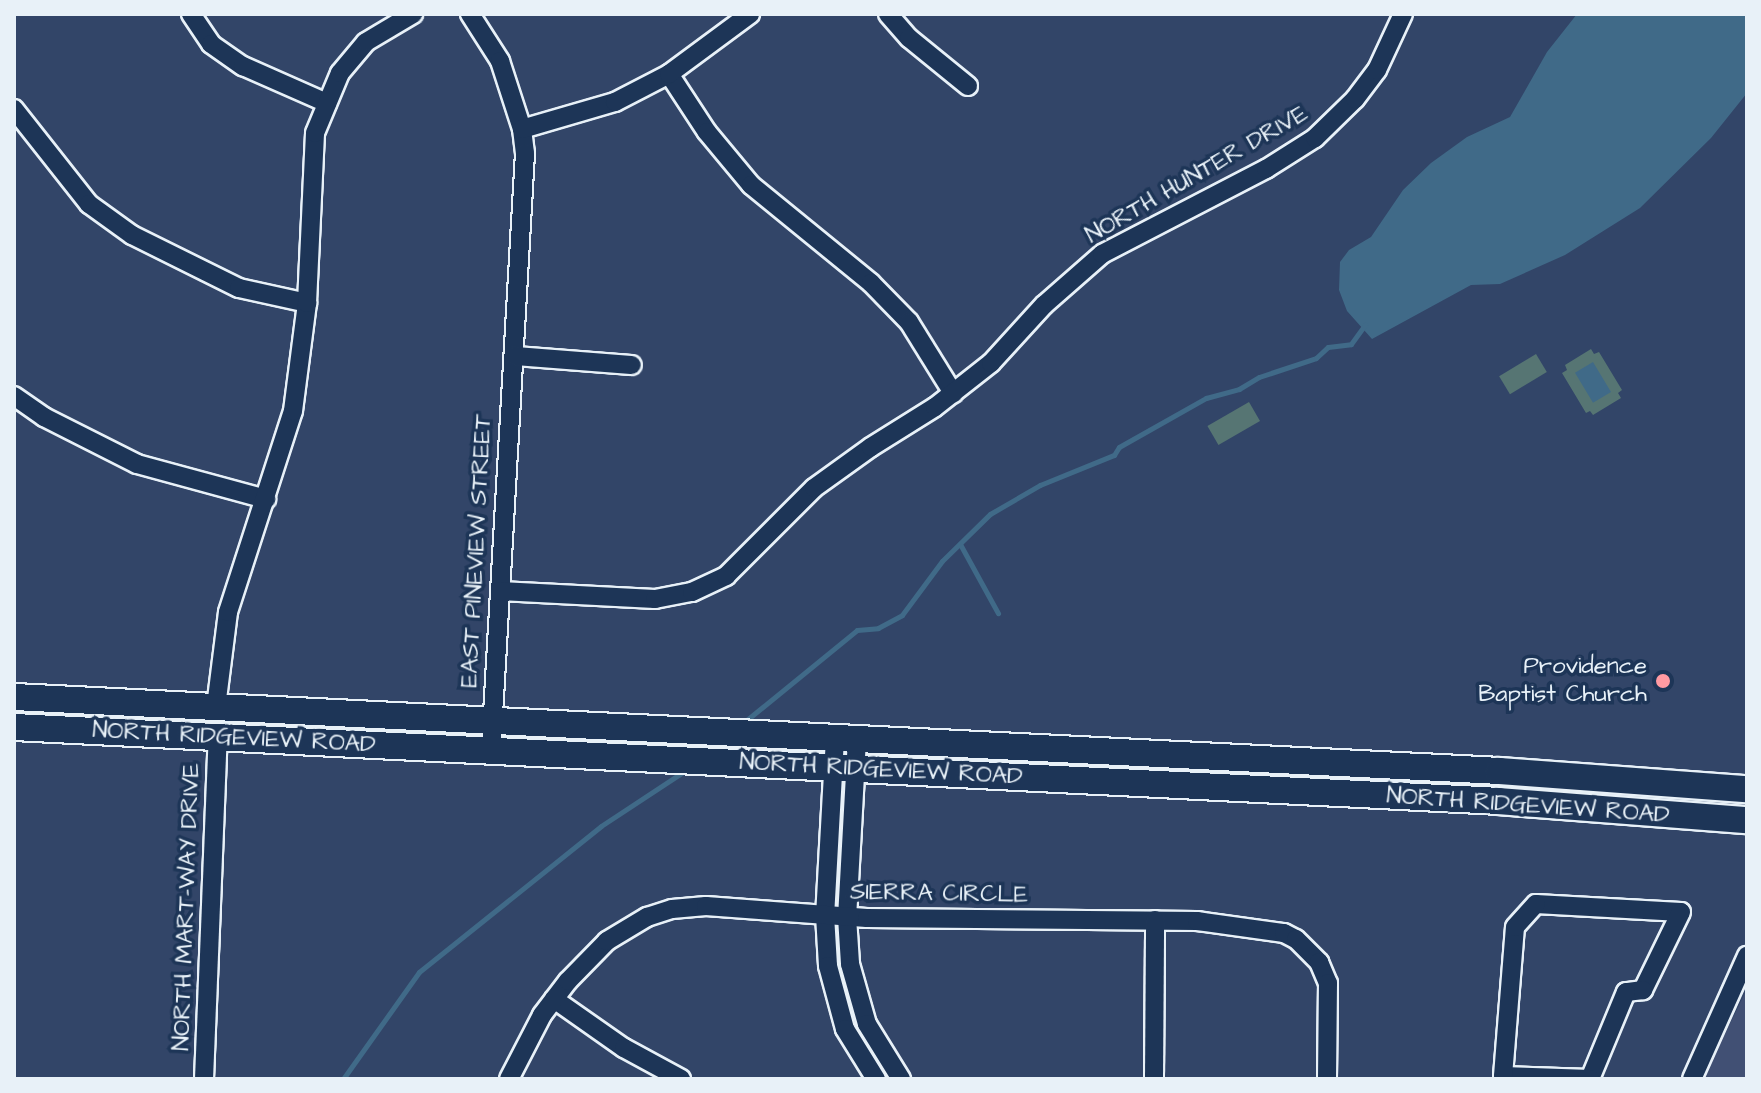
<!DOCTYPE html>
<html>
<head>
<meta charset="utf-8">
<style>
  body { margin:0 }
  #map { position:relative; width:1761px; height:1093px; overflow:hidden; background:#324568; font-family:"Architects Daughter",sans-serif }
  div>[style] { position:absolute }
  [style*='--x'] { left:calc(var(--x)*1px); top:calc(var(--y)*1px); width:calc(var(--w)*1px); rotate:calc(var(--a)*1deg) }
  .built>* { inset:0; background:#415074 }
  .green>* { inset:0; background:#567573; transform-origin:0 0 }
  .water>* { inset:0; background:#406a88; transform-origin:0 0 }
  .stream>* { height:5px; margin:-2.5px; padding:0 2.5px; transform-origin:2.5px; border-radius:2.5px; background:#406a88 }
  .roads { filter:drop-shadow(2px 0 #e8f1f8) drop-shadow(-2px 0 #e8f1f8) drop-shadow(0 2px #e8f1f8) drop-shadow(0 -2px #e8f1f8) }
  .street>* { height:18px; margin:-9px; padding:0 9px; transform-origin:9px; border-radius:9px; background:#1d3557 }
  .secondary>* { height:26px; margin:-13px; padding:0 13px; transform-origin:13px; border-radius:13px; background:#1d3557 }
  .dots>* { width:22px; height:22px; translate:-50% -50%; box-sizing:border-box; border:4px solid #1d3557; border-radius:50% }
  span { translate:-50% -50%; white-space:nowrap; text-align:center; line-height:1.15; -webkit-text-stroke:7px #1d3557; paint-order:stroke }
  .street-label { font-size:24px; color:#e8f1f8 }
  .poi-label { font-size:24px; color:#e8f1f8 }
  .right { translate:-100% -50%; text-align:right }
  .frame { position:absolute; inset:0; border:16px solid #e8f1f8; pointer-events:none }
</style>
</head>
<body>
<div id="map">
  <div class="built">
    <i style="clip-path:polygon(1747px 989px,1747px 1079px,1705px 1079px,1713px 1058px)"></i>
  </div>
  <div class="green">
    <i style="clip-path:polygon(1591px 349px,1594px 354px,1599px 352px,1622px 390px,1618px 393px,1621px 398px,1593px 415px,1590px 411px,1586px 413px,1562px 373px,1567px 370px,1565px 365px)"></i>
    <i style="left:1536px;top:354px;width:21px;height:43px;rotate:59deg"></i>
    <i style="left:1249px;top:402px;width:22px;height:48px;rotate:60deg"></i>
  </div>
  <div class="water">
    <i style="clip-path:polygon(1577px 14px,1747px 14px,1747px 93px,1711px 138px,1640px 208px,1565px 255px,1500px 284px,1471px 285px,1372px 339px,1347px 311px,1339px 290px,1340px 262px,1349px 250px,1371px 237px,1403px 190px,1431px 163px,1467px 137px,1510px 117px,1547px 52px)"></i>
    <i style="left:1593px;top:362px;width:35px;height:21px;rotate:59deg"></i>
  </div>
  <div class="stream">
    <i style="--x:960;--y:544;--w:79;--a:61.2"></i>
    <i style="--x:743;--y:723;--w:147;--a:-39.2"></i>
    <i style="--x:857;--y:630;--w:21;--a:-5"></i>
    <i style="--x:878;--y:628;--w:27;--a:-28"></i>
    <i style="--x:902;--y:615;--w:67;--a:-53.5"></i>
    <i style="--x:942;--y:561;--w:67;--a:-44.4"></i>
    <i style="--x:990;--y:514;--w:58;--a:-30.1"></i>
    <i style="--x:1040;--y:485;--w:80;--a:-22.1"></i>
    <i style="--x:1114;--y:455;--w:9;--a:-58"></i>
    <i style="--x:1119;--y:447;--w:100;--a:-29.4"></i>
    <i style="--x:1206;--y:398;--w:34;--a:-15"></i>
    <i style="--x:1239;--y:389;--w:23;--a:-31"></i>
    <i style="--x:1259;--y:377;--w:60;--a:-18.4"></i>
    <i style="--x:1316;--y:358;--w:16;--a:-43"></i>
    <i style="--x:1328;--y:347;--w:23;--a:-7"></i>
    <i style="--x:1351;--y:344;--w:24;--a:-54"></i>
    <i style="--x:343;--y:1079;--w:131;--a:-54.6"></i>
    <i style="--x:419;--y:972;--w:233;--a:-38.7"></i>
    <i style="--x:601;--y:826;--w:102;--a:-33.4"></i>
  </div>
  <div class="roads">
    <div class="street">
      <i style="--x:191;--y:14;--w:36;--a:56"></i>
      <i style="--x:211;--y:44;--w:39;--a:35"></i>
      <i style="--x:243;--y:66;--w:92;--a:23.8"></i>
      <i style="--x:470;--y:14;--w:56;--a:57.4"></i>
      <i style="--x:500;--y:61;--w:71;--a:72.1"></i>
      <i style="--x:522;--y:129;--w:24;--a:83"></i>
      <i style="--x:525;--y:153;--w:598;--a:93.26"></i>
      <i style="--x:888;--y:14;--w:32;--a:49"></i>
      <i style="--x:909;--y:38;--w:76;--a:39.1"></i>
      <i style="--x:669;--y:74;--w:69;--a:56.8"></i>
      <i style="--x:707;--y:132;--w:69;--a:50.3"></i>
      <i style="--x:751;--y:185;--w:155;--a:39.2"></i>
      <i style="--x:871;--y:283;--w:54;--a:45.7"></i>
      <i style="--x:909;--y:322;--w:84;--a:58.2"></i>
      <i style="--x:14;--y:109;--w:121;--a:51.7"></i>
      <i style="--x:89;--y:204;--w:53;--a:35.8"></i>
      <i style="--x:132;--y:235;--w:119;--a:26.4"></i>
      <i style="--x:239;--y:288;--w:70;--a:12.4"></i>
      <i style="--x:522;--y:129;--w:97;--a:-16.2"></i>
      <i style="--x:615;--y:102;--w:61;--a:-27.4"></i>
      <i style="--x:669;--y:74;--w:101;--a:-36.5"></i>
      <i style="--x:515;--y:356;--w:117;--a:4.4"></i>
      <i style="--x:14;--y:396;--w:37;--a:35"></i>
      <i style="--x:44;--y:417;--w:104;--a:26.8"></i>
      <i style="--x:137;--y:464;--w:134;--a:15.2"></i>
      <i style="--x:500;--y:591;--w:155;--a:3"></i>
      <i style="--x:655;--y:599;--w:38;--a:-11"></i>
      <i style="--x:692;--y:592;--w:38;--a:-25"></i>
      <i style="--x:726;--y:576;--w:124;--a:-45"></i>
      <i style="--x:814;--y:488;--w:70;--a:-35.7"></i>
      <i style="--x:871;--y:447;--w:75;--a:-32"></i>
      <i style="--x:935;--y:407;--w:71;--a:-38.2"></i>
      <i style="--x:991;--y:363;--w:79;--a:-47.6"></i>
      <i style="--x:1044;--y:305;--w:77;--a:-41.3"></i>
      <i style="--x:1102;--y:254;--w:185;--a:-27.4"></i>
      <i style="--x:1266;--y:169;--w:58;--a:-32.3"></i>
      <i style="--x:1315;--y:138;--w:56;--a:-44.3"></i>
      <i style="--x:1355;--y:99;--w:36;--a:-53"></i>
      <i style="--x:1377;--y:70;--w:62;--a:-65.1"></i>
      <i style="--x:216;--y:707;--w:96;--a:-82.8"></i>
      <i style="--x:228;--y:612;--w:211;--a:-72.1"></i>
      <i style="--x:293;--y:411;--w:109;--a:-82.6"></i>
      <i style="--x:307;--y:303;--w:170;--a:-87.3"></i>
      <i style="--x:315;--y:133;--w:65;--a:-67.4"></i>
      <i style="--x:340;--y:73;--w:40;--a:-50"></i>
      <i style="--x:366;--y:42;--w:55;--a:-30.8"></i>
      <i style="--x:835;--y:738;--w:177;--a:93.2"></i>
      <i style="--x:825;--y:915;--w:51;--a:86.6"></i>
      <i style="--x:828;--y:966;--w:65;--a:74.9"></i>
      <i style="--x:845;--y:1029;--w:59;--a:58.2"></i>
      <i style="--x:857;--y:739;--w:178;--a:93.2"></i>
      <i style="--x:847;--y:917;--w:47;--a:86.3"></i>
      <i style="--x:850;--y:964;--w:62;--a:74.2"></i>
      <i style="--x:867;--y:1024;--w:65;--a:58.3"></i>
      <i style="--x:1536;--y:904;--w:145;--a:3.2"></i>
      <i style="--x:1681;--y:912;--w:87;--a:116"></i>
      <i style="--x:1643;--y:990;--w:17;--a:173"></i>
      <i style="--x:1626;--y:992;--w:94;--a:112.5"></i>
      <i style="--x:1590;--y:1079;--w:87;--a:-178"></i>
      <i style="--x:1503;--y:1076;--w:149;--a:-85.4"></i>
      <i style="--x:1515;--y:927;--w:31;--a:-48"></i>
      <i style="--x:554;--y:999;--w:85;--a:35"></i>
      <i style="--x:624;--y:1048;--w:65;--a:28.5"></i>
      <i style="--x:204;--y:1079;--w:342;--a:-87.7"></i>
      <i style="--x:509;--y:1079;--w:72;--a:-62.7"></i>
      <i style="--x:542;--y:1015;--w:43;--a:-52.6"></i>
      <i style="--x:568;--y:981;--w:56;--a:-45.7"></i>
      <i style="--x:607;--y:941;--w:47;--a:-31"></i>
      <i style="--x:647;--y:917;--w:26;--a:-18"></i>
      <i style="--x:672;--y:909;--w:34;--a:-5"></i>
      <i style="--x:706;--y:906;--w:161;--a:4.3"></i>
      <i style="--x:867;--y:918;--w:330;--a:0.5"></i>
      <i style="--x:1197;--y:921;--w:88;--a:7.9"></i>
      <i style="--x:1284;--y:933;--w:13;--a:27"></i>
      <i style="--x:1296;--y:939;--w:33;--a:45"></i>
      <i style="--x:1319;--y:962;--w:23;--a:67"></i>
      <i style="--x:1328;--y:983;--w:96;--a:90.6"></i>
      <i style="--x:1154;--y:1079;--w:159;--a:-89.6"></i>
      <i style="--x:1692;--y:1079;--w:135;--a:-65.9"></i>
    </div>
    <div class="secondary">
      <i style="--x:14;--y:697;--w:1487;--a:2.85"></i>
      <i style="--x:1499;--y:771;--w:249;--a:4.2"></i>
      <i style="--x:14;--y:727;--w:1486;--a:2.85"></i>
      <i style="--x:1498;--y:801;--w:250;--a:4.4"></i>
    </div>
  </div>
  <div class="dots">
    <i style="left:1663px;top:681px;background:#ff9aa2"></i>
  </div>
  <div class="street-label">
    <span style="left:1197px;top:175px;rotate:-30deg">NORTH HUNTER DRIVE</span>
    <span style="left:477px;top:551px;rotate:-87deg">EAST PINEVIEW STREET</span>
    <span style="left:234px;top:738px;rotate:3deg">NORTH RIDGEVIEW ROAD</span>
    <span style="left:881px;top:770px;rotate:3deg">NORTH RIDGEVIEW ROAD</span>
    <span style="left:1528px;top:806px;rotate:4deg">NORTH RIDGEVIEW ROAD</span>
    <span style="left:939px;top:894px;rotate:1deg">SIERRA CIRCLE</span>
    <span style="left:187px;top:907px;rotate:-88deg">NORTH MART-WAY DRIVE</span>
  </div>
  <div class="poi-label">
    <span class="right" style="left:1647px;top:681px">Providence<br>Baptist Church</span>
  </div>
  <div class="frame"></div>
</div>
</body>
</html>
